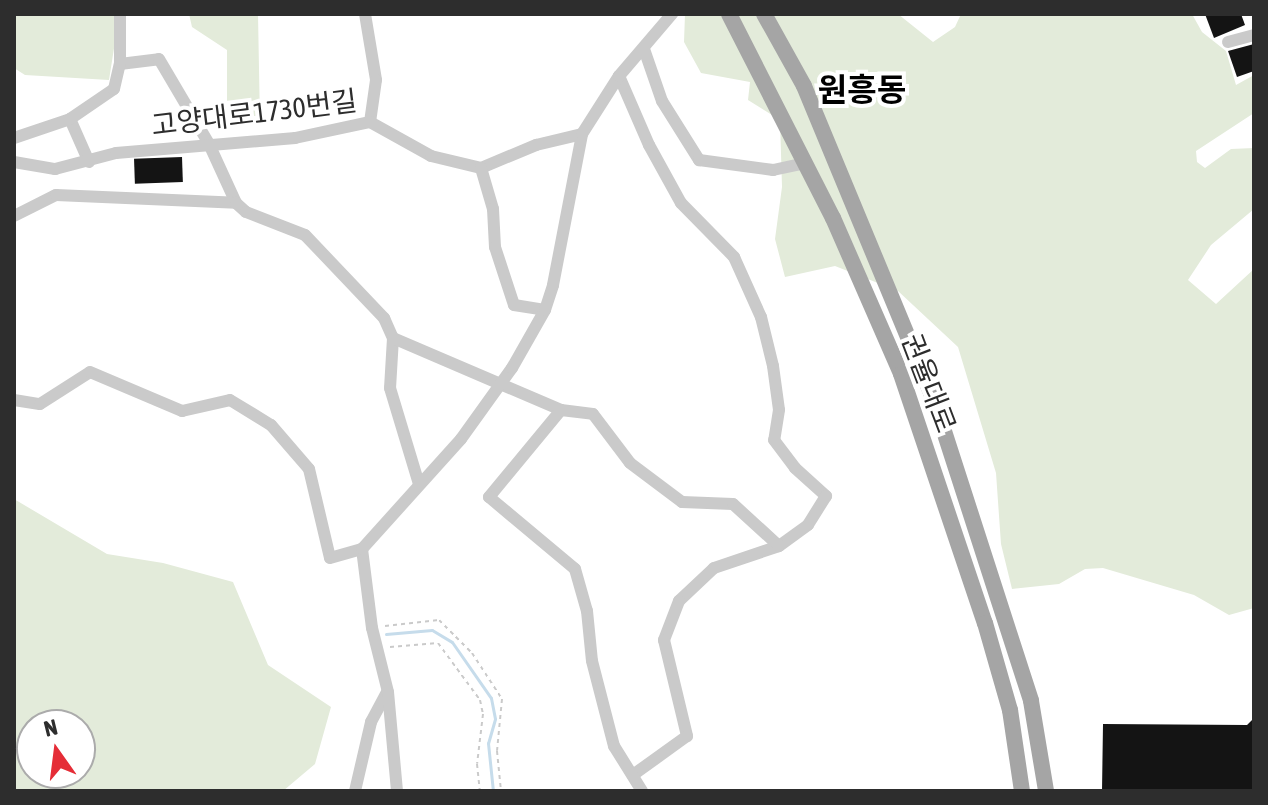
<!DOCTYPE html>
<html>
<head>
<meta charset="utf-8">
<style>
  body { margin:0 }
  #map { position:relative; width:1268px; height:805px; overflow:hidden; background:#fff; font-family:"Asap Condensed","Noto Sans KR",sans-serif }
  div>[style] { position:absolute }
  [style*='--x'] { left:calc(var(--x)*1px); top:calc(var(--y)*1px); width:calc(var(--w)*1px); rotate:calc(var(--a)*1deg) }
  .green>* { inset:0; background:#e3ebda }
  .stream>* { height:3px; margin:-1.5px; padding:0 1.5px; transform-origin:1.5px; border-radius:1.5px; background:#c6dceb }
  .building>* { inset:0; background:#141414; transform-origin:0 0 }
  .path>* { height:2px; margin-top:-1px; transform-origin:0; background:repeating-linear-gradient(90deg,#cacaca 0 4px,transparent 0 8px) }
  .minor>* { height:12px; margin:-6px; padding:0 6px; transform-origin:6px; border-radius:6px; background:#cacaca }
  .major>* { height:16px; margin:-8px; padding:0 8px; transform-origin:8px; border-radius:8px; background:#a5a5a5 }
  span { translate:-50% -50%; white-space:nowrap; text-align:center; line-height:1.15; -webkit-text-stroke:8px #fff; paint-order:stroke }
  .street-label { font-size:28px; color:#2d2d2d }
  .quarter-label { font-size:32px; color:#000; font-weight:700 }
  .frame { position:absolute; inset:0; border:16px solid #2d2d2d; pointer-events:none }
  .north { position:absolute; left:16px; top:709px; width:80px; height:80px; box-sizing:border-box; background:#fff; border:2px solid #ababab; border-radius:50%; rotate:346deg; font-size:22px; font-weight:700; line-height:32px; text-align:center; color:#2d2d2d }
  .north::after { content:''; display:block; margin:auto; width:28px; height:36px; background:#e52d37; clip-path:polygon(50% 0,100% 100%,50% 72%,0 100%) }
</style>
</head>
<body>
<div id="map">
  <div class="green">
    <i style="clip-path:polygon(14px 14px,125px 14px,118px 23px,109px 80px,25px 75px,14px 68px)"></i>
    <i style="clip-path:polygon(189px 14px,258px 14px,260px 123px,227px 129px,227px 50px,192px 27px)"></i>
    <i style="clip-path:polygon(685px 14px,898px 14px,933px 42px,955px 27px,961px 14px,1192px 14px,1202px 32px,1226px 51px,1236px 85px,1254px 75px,1254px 113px,1196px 151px,1197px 162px,1205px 168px,1231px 149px,1254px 148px,1254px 209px,1211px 245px,1188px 280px,1216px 304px,1254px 269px,1254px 608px,1229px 615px,1194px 595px,1103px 568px,1085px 569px,1059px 584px,1012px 589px,1001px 544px,996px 473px,958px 347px,898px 291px,835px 266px,785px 277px,775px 239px,782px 187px,780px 120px,748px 100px,750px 82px,701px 73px,684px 42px)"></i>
    <i style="clip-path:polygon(evenodd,14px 499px,107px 554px,163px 563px,233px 582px,268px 665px,331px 707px,315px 764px,283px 791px,14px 791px,14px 499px,32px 725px,80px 725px,80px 773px,32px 773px,32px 725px)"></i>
  </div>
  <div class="stream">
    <i style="--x:386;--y:634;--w:46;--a:-5"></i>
    <i style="--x:432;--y:630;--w:23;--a:31"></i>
    <i style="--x:452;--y:642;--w:68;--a:55.1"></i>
    <i style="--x:491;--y:698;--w:21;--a:79"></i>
    <i style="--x:495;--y:719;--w:25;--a:106"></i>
    <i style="--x:488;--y:743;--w:48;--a:84.1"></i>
  </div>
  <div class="building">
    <i style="clip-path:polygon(1205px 14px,1241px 14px,1245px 25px,1214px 38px)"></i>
    <i style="clip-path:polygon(1254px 44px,1254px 71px,1237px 77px,1228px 51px)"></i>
    <i style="left:182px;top:157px;width:25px;height:48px;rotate:88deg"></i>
    <i style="clip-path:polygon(1254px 718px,1254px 791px,1102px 791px,1103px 724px,1247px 725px)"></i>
  </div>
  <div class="path">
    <i style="--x:385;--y:626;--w:54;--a:-6.3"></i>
    <i style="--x:439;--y:620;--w:47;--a:45"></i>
    <i style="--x:472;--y:653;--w:55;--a:56.9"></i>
    <i style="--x:502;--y:699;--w:52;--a:95.5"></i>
    <i style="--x:497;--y:751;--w:40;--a:84.3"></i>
    <i style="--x:390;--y:647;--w:48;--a:-4.8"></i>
    <i style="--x:438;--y:643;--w:71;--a:53.6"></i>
    <i style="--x:480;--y:700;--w:14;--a:78"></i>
    <i style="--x:483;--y:714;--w:50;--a:96.8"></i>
    <i style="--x:477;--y:764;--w:27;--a:84"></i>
  </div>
  <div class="minor">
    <i style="--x:365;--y:14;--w:67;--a:80.5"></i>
    <i style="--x:376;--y:80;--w:42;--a:98.1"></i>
    <i style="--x:1228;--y:42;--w:27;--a:-15"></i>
    <i style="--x:644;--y:49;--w:55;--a:70.9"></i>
    <i style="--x:662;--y:101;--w:70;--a:57.9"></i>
    <i style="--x:699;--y:160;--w:75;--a:7.7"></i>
    <i style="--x:773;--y:170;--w:34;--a:-12"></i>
    <i style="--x:120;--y:64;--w:39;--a:-7"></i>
    <i style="--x:159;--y:59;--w:99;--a:59.5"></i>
    <i style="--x:209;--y:144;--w:65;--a:65.4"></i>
    <i style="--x:619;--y:76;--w:75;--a:66.5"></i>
    <i style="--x:649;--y:145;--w:66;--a:61.1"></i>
    <i style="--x:681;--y:203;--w:76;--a:45.5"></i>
    <i style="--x:734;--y:257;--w:66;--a:65.8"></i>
    <i style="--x:761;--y:317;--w:50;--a:76.2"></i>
    <i style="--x:773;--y:366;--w:44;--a:82.2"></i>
    <i style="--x:779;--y:410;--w:30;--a:99"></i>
    <i style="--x:774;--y:440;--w:35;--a:53"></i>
    <i style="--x:795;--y:468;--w:42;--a:42.1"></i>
    <i style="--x:826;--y:496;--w:34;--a:122"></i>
    <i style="--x:808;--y:525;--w:36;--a:144"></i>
    <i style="--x:779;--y:546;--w:69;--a:161.3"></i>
    <i style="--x:714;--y:568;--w:48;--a:136.7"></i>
    <i style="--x:679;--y:601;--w:42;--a:111"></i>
    <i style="--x:664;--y:640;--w:99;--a:76.5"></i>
    <i style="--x:687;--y:736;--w:67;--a:144.2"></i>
    <i style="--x:70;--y:119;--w:47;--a:66.2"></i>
    <i style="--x:14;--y:138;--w:59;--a:-18.7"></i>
    <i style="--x:70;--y:119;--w:53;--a:-34.3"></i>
    <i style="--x:114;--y:89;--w:26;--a:-77"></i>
    <i style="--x:120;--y:64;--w:50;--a:-90"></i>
    <i style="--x:14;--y:162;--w:42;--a:9.7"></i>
    <i style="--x:55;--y:169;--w:63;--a:-14.7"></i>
    <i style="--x:116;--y:153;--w:180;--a:-4.8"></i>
    <i style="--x:295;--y:138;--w:77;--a:-12"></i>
    <i style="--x:370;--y:122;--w:70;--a:29.1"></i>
    <i style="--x:431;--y:156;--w:51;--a:13.5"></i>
    <i style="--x:481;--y:168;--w:60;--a:-22.7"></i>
    <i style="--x:536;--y:145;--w:47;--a:-13.4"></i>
    <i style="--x:481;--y:168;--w:43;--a:73.7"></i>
    <i style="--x:493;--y:209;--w:38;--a:87"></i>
    <i style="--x:495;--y:247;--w:61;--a:71.9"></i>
    <i style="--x:514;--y:305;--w:31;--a:9"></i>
    <i style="--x:14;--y:216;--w:47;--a:-26.6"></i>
    <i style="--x:56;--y:195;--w:180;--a:2.5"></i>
    <i style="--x:236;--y:203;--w:13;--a:42"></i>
    <i style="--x:246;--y:212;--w:63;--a:21.3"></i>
    <i style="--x:305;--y:235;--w:115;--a:46.4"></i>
    <i style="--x:384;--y:318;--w:22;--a:66"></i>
    <i style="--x:393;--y:338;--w:50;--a:93.4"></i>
    <i style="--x:390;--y:388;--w:100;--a:73.2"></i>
    <i style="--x:393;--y:338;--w:183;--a:23.2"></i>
    <i style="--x:561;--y:410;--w:113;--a:129.6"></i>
    <i style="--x:489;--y:497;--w:112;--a:39.9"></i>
    <i style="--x:575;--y:569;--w:44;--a:74.1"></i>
    <i style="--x:587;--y:611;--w:50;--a:84.3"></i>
    <i style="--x:592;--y:661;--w:88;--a:75.5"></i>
    <i style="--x:614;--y:746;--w:53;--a:58.1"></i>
    <i style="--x:14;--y:400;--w:26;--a:9"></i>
    <i style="--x:40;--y:404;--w:59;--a:-32.6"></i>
    <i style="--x:90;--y:372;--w:100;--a:23"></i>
    <i style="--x:182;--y:411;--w:49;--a:-12.9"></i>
    <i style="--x:230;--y:400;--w:48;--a:31.4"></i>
    <i style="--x:271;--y:425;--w:58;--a:49.2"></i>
    <i style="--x:309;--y:469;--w:91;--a:76.7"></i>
    <i style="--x:330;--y:558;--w:33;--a:-16"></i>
    <i style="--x:561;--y:410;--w:32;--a:7"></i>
    <i style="--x:593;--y:414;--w:61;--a:52.9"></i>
    <i style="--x:630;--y:463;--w:65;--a:36.9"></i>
    <i style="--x:682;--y:502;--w:51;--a:2.2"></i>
    <i style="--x:733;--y:504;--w:62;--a:42.4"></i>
    <i style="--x:355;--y:791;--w:71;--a:-76.9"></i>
    <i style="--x:371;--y:722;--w:34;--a:-62"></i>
    <i style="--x:397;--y:791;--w:99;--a:-95.2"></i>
    <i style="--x:388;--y:692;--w:66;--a:-104"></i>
    <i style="--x:372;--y:628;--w:80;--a:-97.2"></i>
    <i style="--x:362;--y:549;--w:148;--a:-48"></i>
    <i style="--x:461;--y:439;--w:87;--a:-54.3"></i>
    <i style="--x:512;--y:368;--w:67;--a:-60.4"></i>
    <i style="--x:545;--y:310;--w:26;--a:-72"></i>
    <i style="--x:553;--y:285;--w:154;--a:-79.1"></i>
    <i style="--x:582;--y:134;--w:69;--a:-57.5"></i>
    <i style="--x:619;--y:76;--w:82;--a:-49.5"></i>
  </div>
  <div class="major">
    <i style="--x:729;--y:14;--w:229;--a:63"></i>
    <i style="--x:833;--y:218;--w:170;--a:66.4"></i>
    <i style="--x:901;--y:374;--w:263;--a:71.4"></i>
    <i style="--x:985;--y:623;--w:91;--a:74"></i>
    <i style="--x:1010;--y:710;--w:82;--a:81.6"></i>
    <i style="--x:764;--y:14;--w:82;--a:60.9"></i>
    <i style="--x:804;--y:86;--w:337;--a:67.5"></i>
    <i style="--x:933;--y:397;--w:319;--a:72.1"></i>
    <i style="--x:1031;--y:701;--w:91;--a:80.5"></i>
  </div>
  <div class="street-label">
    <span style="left:254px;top:113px;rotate:-7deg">고양대로1730번길</span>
    <span style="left:929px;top:383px;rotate:69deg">권율대로</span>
  </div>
  <div class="quarter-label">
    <span style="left:862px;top:90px">원흥동</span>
  </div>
  <div class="frame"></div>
  <div class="north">N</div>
</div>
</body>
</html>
